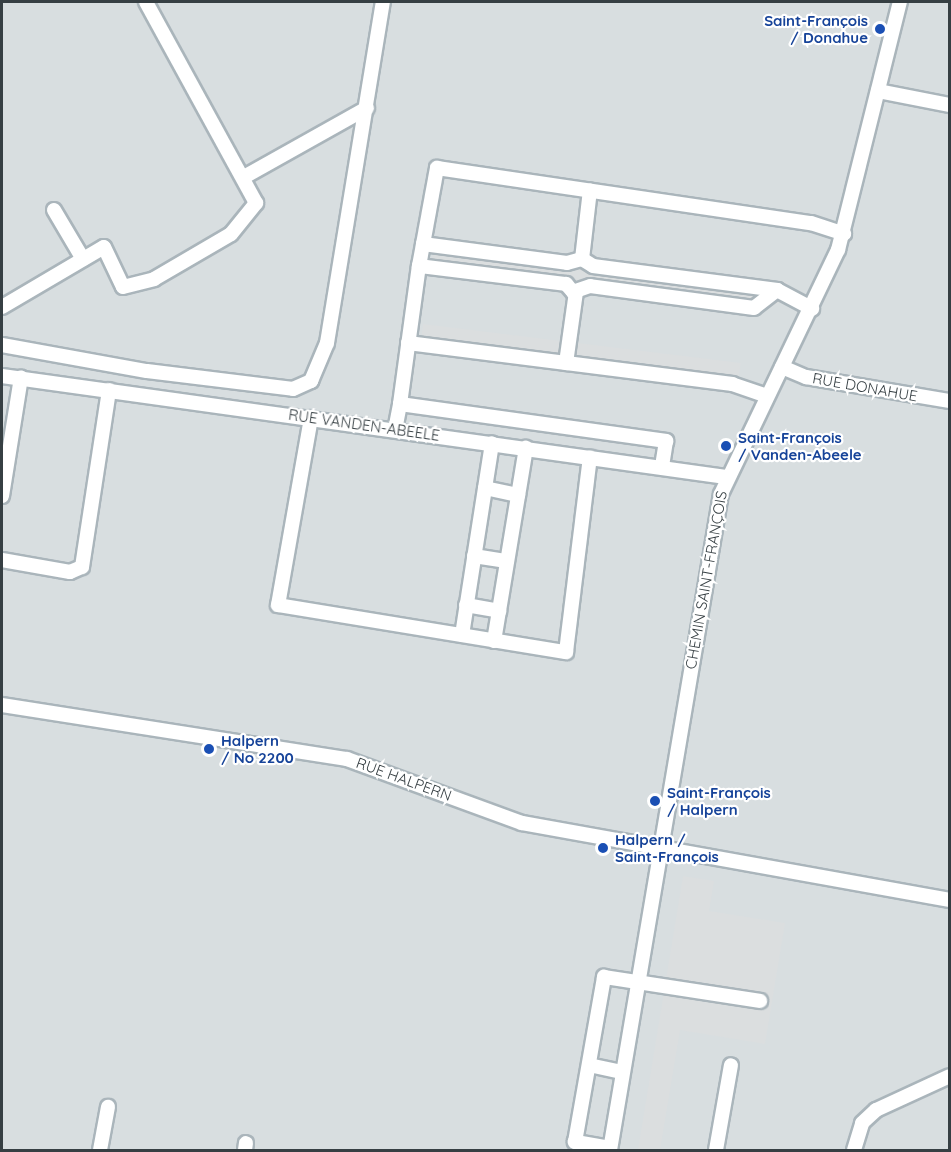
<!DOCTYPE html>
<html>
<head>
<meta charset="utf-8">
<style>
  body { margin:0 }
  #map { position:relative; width:951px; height:1152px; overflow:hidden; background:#e6edf1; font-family:Quicksand,sans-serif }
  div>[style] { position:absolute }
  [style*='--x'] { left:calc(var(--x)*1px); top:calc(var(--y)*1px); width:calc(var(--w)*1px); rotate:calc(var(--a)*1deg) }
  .industrial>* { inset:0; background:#d8dee0; transform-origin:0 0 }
  .parking>* { inset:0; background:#dbdedf; transform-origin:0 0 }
  .roads { filter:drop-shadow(2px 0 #aab5bb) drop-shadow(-2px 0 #aab5bb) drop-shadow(0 2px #aab5bb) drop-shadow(0 -2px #aab5bb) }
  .minor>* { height:14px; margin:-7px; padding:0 7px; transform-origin:7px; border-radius:7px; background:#fff }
  .dots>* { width:16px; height:16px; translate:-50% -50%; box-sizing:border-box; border:3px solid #fff; border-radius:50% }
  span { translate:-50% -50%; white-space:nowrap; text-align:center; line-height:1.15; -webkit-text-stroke:4.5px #fff; paint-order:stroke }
  .transit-label { font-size:15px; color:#164399; font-weight:700 }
  .right { translate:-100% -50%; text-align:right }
  .left { translate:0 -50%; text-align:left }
  .street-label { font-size:15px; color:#363f43 }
  .frame { position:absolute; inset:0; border:3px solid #363f43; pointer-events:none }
</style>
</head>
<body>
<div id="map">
  <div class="industrial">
    <i style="left:2px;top:2px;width:947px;height:1148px"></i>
  </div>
  <div class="parking">
    <i style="clip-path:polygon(435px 237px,788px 282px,785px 300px,755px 315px,430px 273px)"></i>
    <i style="left:423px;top:324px;width:320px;height:30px;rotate:7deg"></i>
    <i style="clip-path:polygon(683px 876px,714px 881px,709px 911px,785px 923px,765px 1044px,680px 1030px,660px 1150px,638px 1150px)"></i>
  </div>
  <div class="roads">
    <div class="minor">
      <i style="--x:878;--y:91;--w:73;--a:11"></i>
      <i style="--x:244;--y:177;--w:141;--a:-29.3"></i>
      <i style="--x:54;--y:210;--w:57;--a:59.4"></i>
      <i style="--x:423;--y:244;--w:145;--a:7.5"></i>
      <i style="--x:567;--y:263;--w:16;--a:-15"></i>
      <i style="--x:582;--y:259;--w:13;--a:32"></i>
      <i style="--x:593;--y:266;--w:186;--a:7.4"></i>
      <i style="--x:777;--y:290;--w:40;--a:28"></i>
      <i style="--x:582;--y:259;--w:69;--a:-83.4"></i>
      <i style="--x:777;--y:290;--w:29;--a:142"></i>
      <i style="--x:754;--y:308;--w:165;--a:-172.4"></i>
      <i style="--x:590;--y:286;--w:18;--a:161"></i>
      <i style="--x:573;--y:292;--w:11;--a:-131"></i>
      <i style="--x:566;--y:284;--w:148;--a:-173"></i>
      <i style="--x:419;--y:266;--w:100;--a:-79.6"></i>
      <i style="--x:437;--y:168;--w:378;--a:8.4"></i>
      <i style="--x:811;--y:223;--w:35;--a:18"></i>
      <i style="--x:2;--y:307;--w:118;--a:-30.5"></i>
      <i style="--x:104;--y:247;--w:44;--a:64.6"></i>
      <i style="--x:123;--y:287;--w:32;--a:-14"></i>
      <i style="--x:154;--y:279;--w:89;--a:-30.3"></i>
      <i style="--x:231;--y:234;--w:40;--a:-51"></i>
      <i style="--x:256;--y:203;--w:229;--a:-118.7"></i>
      <i style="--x:408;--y:343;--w:327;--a:7.2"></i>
      <i style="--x:732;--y:384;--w:36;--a:19"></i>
      <i style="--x:2;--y:345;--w:147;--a:10.2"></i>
      <i style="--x:147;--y:371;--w:147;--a:7"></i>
      <i style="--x:293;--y:389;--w:20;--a:-24"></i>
      <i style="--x:311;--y:381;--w:41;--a:-67.2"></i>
      <i style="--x:327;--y:343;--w:346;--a:-80.7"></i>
      <i style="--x:566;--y:363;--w:72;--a:-82"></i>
      <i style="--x:782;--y:367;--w:26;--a:23"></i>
      <i style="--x:806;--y:377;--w:146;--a:9.5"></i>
      <i style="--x:2;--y:376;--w:731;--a:7.94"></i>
      <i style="--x:400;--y:404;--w:139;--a:-82.2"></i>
      <i style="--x:311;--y:418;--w:190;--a:100"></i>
      <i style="--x:278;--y:605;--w:292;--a:9.3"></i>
      <i style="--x:566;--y:652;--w:196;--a:-83"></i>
      <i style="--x:395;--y:430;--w:26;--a:-79"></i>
      <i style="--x:400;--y:404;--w:269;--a:7.9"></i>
      <i style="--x:666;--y:441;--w:26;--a:99"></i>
      <i style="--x:485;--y:488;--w:34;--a:12"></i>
      <i style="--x:2;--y:496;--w:120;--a:-80.9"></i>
      <i style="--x:474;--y:556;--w:33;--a:9"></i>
      <i style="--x:2;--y:560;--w:69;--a:10"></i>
      <i style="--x:70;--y:572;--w:13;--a:-23"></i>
      <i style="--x:82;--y:567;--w:179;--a:-81.3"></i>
      <i style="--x:466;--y:605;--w:34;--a:10"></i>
      <i style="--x:462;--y:635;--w:194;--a:-81.1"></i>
      <i style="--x:494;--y:641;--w:196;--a:-80.6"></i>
      <i style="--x:2;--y:705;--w:349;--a:8.9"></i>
      <i style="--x:347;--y:759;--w:186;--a:20.1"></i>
      <i style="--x:522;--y:823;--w:435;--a:10.2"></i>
      <i style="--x:589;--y:1065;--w:34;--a:12"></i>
      <i style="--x:610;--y:1148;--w:36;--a:-170"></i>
      <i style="--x:575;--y:1142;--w:168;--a:-80"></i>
      <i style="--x:604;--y:977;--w:158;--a:8.7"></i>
      <i style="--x:100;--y:1150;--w:44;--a:-79.5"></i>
      <i style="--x:245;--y:1150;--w:7;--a:-82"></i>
      <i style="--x:610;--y:1150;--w:665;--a:-80.4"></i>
      <i style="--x:721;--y:494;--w:271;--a:-64.4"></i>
      <i style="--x:838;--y:250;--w:256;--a:-76"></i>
      <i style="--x:716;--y:1150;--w:86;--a:-80"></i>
      <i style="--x:854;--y:1150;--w:28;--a:-73"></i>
      <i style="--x:862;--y:1123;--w:19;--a:-43"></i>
      <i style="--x:876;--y:1110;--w:81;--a:-24.7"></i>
    </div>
  </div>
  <div class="dots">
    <i style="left:880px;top:29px;background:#1a4fb4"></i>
    <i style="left:726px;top:446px;background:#1a4fb4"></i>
    <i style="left:209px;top:749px;background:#1a4fb4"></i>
    <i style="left:655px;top:801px;background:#1a4fb4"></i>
    <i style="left:603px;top:848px;background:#1a4fb4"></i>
  </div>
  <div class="transit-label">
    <span class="right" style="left:868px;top:29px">Saint-François<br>/ Donahue</span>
    <span class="left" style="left:738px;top:446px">Saint-François<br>/ Vanden-Abeele</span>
    <span class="left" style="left:221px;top:749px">Halpern<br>/ No 2200</span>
    <span class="left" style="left:667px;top:801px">Saint-François<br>/ Halpern</span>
    <span class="left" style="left:615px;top:848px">Halpern /<br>Saint-François</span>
  </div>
  <div class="street-label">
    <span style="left:865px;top:387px;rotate:10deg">RUE DONAHUE</span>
    <span style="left:364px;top:425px;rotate:8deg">RUE VANDEN-ABEELE</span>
    <span style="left:706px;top:580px;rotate:-80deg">CHEMIN SAINT-FRANÇOIS</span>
    <span style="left:404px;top:779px;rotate:20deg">RUE HALPERN</span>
  </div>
  <div class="frame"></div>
</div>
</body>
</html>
